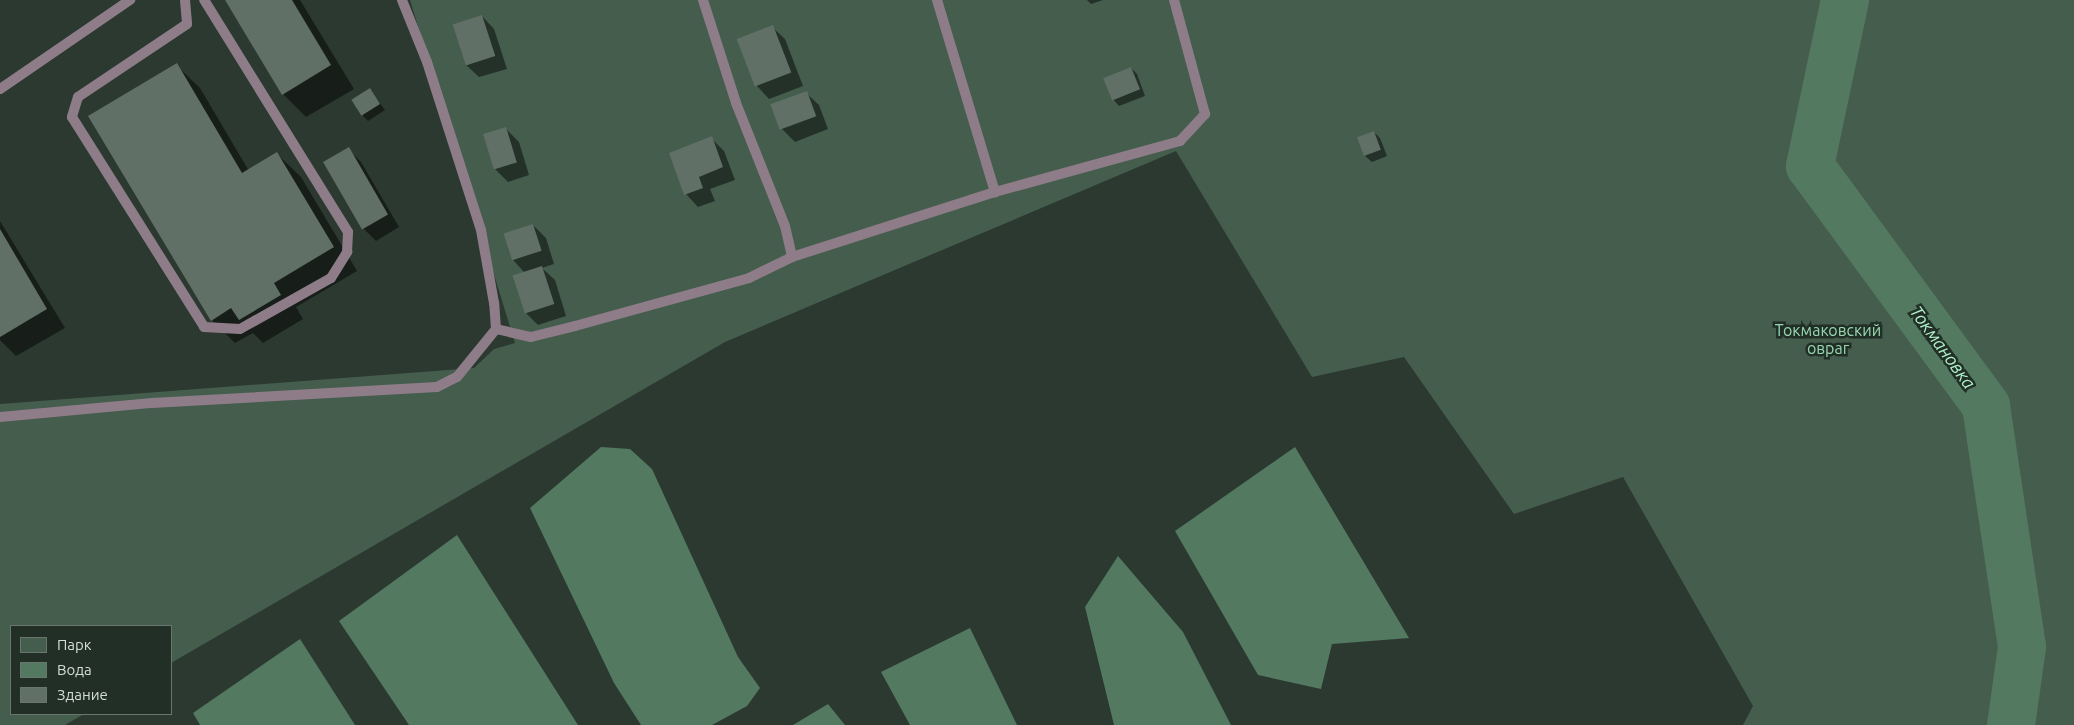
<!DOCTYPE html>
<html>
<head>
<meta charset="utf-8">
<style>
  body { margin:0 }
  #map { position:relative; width:2074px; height:725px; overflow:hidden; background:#2b3930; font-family:Ubuntu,sans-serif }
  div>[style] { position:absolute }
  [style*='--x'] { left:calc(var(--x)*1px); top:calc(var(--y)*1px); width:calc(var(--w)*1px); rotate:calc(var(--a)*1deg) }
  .green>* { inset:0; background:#455d4d }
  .water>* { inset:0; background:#537961 }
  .shadow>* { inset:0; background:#0007 }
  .river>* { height:48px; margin:-24px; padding:0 24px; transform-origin:24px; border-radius:24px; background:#537961 }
  .building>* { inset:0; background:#607066; transform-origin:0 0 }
  .lane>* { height:10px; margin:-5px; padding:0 5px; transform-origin:5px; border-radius:5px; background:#8e7d89 }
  span { translate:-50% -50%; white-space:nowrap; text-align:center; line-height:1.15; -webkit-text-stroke:5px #212f26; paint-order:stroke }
  .park-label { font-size:16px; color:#97d8b0 }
  .water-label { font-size:18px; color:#b0f2c9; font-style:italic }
  .legend { position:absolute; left:10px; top:625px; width:162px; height:90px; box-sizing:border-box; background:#212f26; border:1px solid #69756d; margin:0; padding:6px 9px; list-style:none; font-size:15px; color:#d4ddd7 }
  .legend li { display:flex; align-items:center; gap:10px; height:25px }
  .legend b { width:25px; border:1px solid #69756d }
</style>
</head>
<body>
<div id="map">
  <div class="green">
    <i style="clip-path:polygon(410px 0,2074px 0,2074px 725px,1743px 725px,1753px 706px,1623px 477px,1514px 514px,1404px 357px,1312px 377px,1176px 151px,725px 342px,171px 663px,171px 626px,11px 626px,11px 714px,84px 714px,65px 725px,0 725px,0 404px,474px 368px,494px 349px,515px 343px)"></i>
  </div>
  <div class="water">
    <i style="clip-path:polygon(601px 447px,630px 449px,652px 469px,738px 657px,760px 688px,747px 706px,712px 725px,641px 725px,614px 683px,530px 508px)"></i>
    <i style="clip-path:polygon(1295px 447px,1409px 638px,1332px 644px,1321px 689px,1258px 675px,1175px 531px)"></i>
    <i style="clip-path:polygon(457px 535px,578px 725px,409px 725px,339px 621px)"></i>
    <i style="clip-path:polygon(1118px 556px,1183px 632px,1231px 725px,1114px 725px,1085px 607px)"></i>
    <i style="clip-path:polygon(970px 628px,1017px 725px,910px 725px,881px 672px)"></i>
    <i style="clip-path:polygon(300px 639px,355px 725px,200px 725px,193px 713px)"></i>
    <i style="clip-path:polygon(828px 704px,845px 725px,793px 725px)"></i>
  </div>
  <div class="shadow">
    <i style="clip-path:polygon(226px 0,300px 0,354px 89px,306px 117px,283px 94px)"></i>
    <i style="clip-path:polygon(1087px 0,1103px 0,1091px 4px)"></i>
    <i style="clip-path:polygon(482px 16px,494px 29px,507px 69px,479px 77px,466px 65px,453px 25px)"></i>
    <i style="clip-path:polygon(772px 27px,785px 39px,803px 86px,769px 99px,757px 86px)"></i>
    <i style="clip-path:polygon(176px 65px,200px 88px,249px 171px,277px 154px,301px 177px,357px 271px,296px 307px,303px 319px,263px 343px,253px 333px,235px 343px,212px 320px)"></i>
    <i style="clip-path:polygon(1131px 68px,1137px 74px,1145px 96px,1119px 106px,1113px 99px)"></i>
    <i style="clip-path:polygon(370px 90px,385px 110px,368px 121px,362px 115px)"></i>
    <i style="clip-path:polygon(806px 93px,819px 105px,828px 129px,795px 142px,782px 129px)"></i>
    <i style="clip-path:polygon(506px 129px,519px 142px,529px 175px,508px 182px,495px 169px)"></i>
    <i style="clip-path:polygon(1374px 132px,1380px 138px,1387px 156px,1372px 162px,1365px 156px)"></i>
    <i style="clip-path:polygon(711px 138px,724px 151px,735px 180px,710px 189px,715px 201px,698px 207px,686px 194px)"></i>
    <i style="clip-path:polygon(348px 149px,361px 162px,399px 227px,376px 241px,363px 228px)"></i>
    <i style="clip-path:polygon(0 221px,65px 328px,16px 356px,0 340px)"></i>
    <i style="clip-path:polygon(533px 225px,546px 238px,554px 264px,542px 268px,555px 280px,566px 316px,538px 325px,525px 312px,525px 273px,513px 260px)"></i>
  </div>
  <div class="river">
    <i style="--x:1845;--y:0;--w:170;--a:101.9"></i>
    <i style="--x:1810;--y:166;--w:298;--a:53.7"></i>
    <i style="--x:1986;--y:406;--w:244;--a:81.5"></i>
    <i style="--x:2022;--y:647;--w:79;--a:98"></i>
  </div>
  <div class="building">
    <i style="clip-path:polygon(225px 0,292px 0,331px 65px,282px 95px)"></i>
    <i style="left:482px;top:15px;width:43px;height:31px;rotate:72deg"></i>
    <i style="left:773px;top:25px;width:51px;height:39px;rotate:69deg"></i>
    <i style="clip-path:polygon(177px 63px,242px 173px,277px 152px,334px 247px,274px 283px,281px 295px,239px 320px,231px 308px,211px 321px,88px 116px)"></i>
    <i style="left:1131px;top:67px;width:24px;height:30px;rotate:68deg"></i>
    <i style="left:370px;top:88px;width:19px;height:22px;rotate:58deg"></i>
    <i style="left:807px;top:91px;width:27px;height:39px;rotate:70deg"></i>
    <i style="left:506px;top:127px;width:37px;height:24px;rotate:73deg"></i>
    <i style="left:1374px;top:131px;width:20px;height:18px;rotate:70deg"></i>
    <i style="clip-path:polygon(712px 136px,723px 167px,699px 177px,703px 188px,684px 195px,669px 153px)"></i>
    <i style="left:349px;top:147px;width:78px;height:30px;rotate:60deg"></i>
    <i style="left:533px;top:224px;width:28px;height:31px;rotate:72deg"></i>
    <i style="clip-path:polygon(0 229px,47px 309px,0 337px)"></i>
    <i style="left:542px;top:266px;width:40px;height:31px;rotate:72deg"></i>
  </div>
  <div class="lane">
    <i style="--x:185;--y:0;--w:24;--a:85"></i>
    <i style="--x:187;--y:24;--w:131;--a:146.2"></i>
    <i style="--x:78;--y:97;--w:21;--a:107"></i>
    <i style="--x:72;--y:117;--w:248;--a:57.8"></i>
    <i style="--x:204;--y:327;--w:36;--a:3"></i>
    <i style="--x:240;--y:329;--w:104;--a:-29.3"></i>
    <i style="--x:331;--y:278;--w:31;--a:-58"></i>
    <i style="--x:347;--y:252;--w:20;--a:-87"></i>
    <i style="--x:348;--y:232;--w:273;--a:-121.8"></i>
    <i style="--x:703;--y:0;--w:108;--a:72.2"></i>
    <i style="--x:736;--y:103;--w:132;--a:68.3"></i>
    <i style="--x:785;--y:226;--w:32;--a:77"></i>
    <i style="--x:792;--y:257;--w:213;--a:-17.8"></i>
    <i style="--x:937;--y:0;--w:201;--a:73.2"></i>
    <i style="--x:995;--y:192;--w:192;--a:-15.4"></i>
    <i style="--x:1180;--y:141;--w:37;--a:-47"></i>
    <i style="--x:1205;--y:114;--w:118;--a:-105.2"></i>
    <i style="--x:0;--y:89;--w:158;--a:-34.4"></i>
    <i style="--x:496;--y:329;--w:36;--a:13"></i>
    <i style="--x:531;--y:337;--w:45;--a:-14"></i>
    <i style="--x:575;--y:326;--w:180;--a:-15.4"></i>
    <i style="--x:749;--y:278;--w:48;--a:-26"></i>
    <i style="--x:0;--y:417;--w:153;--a:-5.3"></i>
    <i style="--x:152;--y:403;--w:285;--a:-3.2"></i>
    <i style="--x:437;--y:387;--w:22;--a:-27"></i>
    <i style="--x:457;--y:377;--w:62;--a:-50.9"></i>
    <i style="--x:496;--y:329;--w:26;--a:-94"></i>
    <i style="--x:494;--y:303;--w:74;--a:-100.1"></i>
    <i style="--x:481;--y:230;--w:176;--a:-107.8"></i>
    <i style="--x:427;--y:62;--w:67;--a:-112"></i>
  </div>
  <div class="park-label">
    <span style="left:1828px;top:339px">Токмаковский<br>овраг</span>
  </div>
  <div class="water-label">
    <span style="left:1943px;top:347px;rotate:54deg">Токмановка</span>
  </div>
  <ul class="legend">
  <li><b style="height:14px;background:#455d4d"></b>Парк</li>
  <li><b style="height:14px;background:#537961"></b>Вода</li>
  <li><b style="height:14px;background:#607066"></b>Здание</li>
  </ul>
</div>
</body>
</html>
